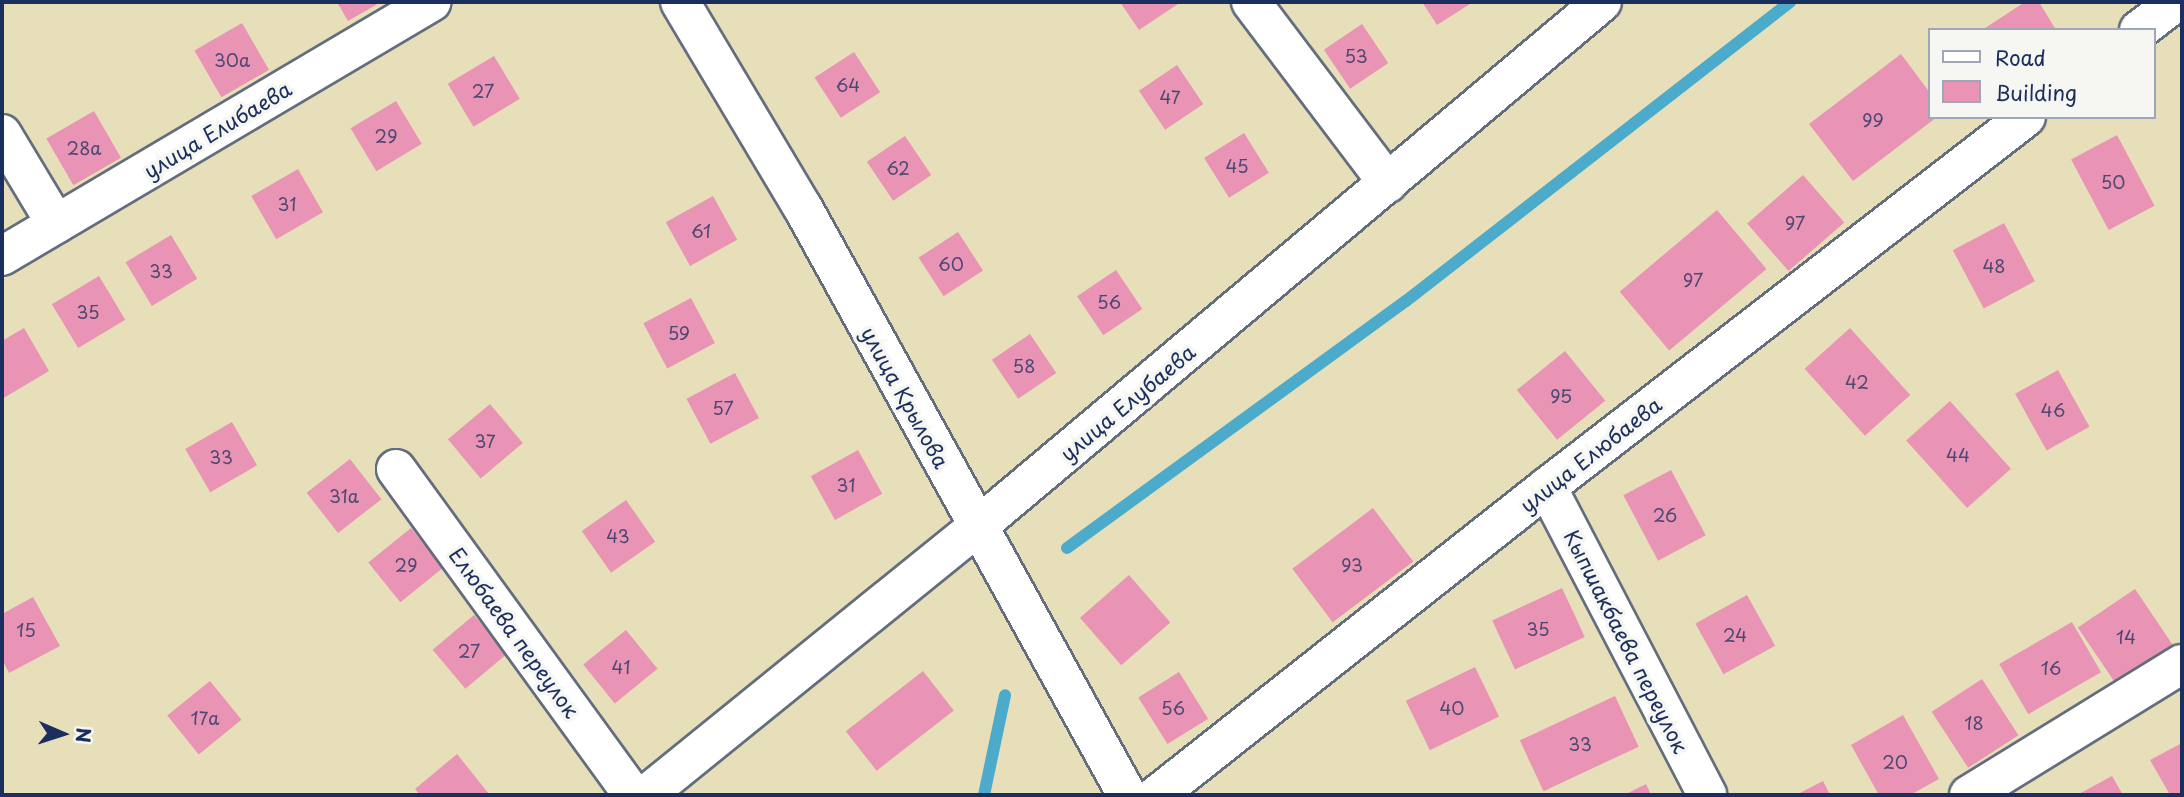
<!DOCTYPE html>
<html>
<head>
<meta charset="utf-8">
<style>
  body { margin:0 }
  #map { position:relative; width:2184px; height:797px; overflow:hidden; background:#e7dfb9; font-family:"Playpen Sans",sans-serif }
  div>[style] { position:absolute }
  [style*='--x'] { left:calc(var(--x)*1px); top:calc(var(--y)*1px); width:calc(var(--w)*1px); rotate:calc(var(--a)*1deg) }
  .stream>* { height:12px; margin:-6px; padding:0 6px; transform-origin:6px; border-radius:6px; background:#4cabca }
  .building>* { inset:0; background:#e994b5; transform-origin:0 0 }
  .roads { filter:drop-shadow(2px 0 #626d7e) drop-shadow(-2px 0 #626d7e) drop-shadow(0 2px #626d7e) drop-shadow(0 -2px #626d7e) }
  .street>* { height:38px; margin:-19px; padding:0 19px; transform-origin:19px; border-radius:19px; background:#fff }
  span { translate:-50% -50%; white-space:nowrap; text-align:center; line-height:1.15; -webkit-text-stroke:7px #f6f6f2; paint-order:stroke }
  .number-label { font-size:18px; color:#4e4874 }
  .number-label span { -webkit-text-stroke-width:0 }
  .street-label { font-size:21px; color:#1b2f5e }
  .frame { position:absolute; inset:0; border:4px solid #1b2f5e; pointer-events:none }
  .legend { position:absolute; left:1928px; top:28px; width:228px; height:91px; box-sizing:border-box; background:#f6f6f2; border:2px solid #9ea6b7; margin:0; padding:9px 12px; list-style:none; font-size:21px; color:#1b2f5e }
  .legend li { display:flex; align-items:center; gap:14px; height:35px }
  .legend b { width:35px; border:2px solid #9ea6b7 }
  .north { position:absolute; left:28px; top:699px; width:70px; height:70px; -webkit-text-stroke:5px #f6f6f2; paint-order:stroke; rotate:93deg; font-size:19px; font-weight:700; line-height:28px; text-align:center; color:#1b2f5e }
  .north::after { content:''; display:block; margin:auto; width:24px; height:32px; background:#1b2f5e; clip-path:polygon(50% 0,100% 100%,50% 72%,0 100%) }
</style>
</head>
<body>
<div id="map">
  <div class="stream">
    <i style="--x:1067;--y:548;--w:419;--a:-36.1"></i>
    <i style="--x:1406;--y:301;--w:487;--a:-37.9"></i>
    <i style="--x:984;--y:795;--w:102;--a:-78.1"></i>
  </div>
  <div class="building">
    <i style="clip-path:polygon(337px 2px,381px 2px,348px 21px)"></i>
    <i style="clip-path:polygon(1120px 2px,1176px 2px,1178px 4px,1139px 30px)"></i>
    <i style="clip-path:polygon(1422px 2px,1473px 2px,1437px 25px)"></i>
    <i style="clip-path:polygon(2025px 2px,2039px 2px,2056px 30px,1982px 30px)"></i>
    <i style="left:242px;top:23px;width:54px;height:55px;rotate:60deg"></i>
    <i style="left:1362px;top:24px;width:47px;height:46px;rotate:56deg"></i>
    <i style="left:854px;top:52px;width:48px;height:47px;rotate:57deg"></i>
    <i style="clip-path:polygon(1901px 54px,1930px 93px,1930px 117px,1937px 117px,1853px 181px,1809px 124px)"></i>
    <i style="left:494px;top:56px;width:50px;height:54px;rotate:59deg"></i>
    <i style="left:1177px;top:65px;width:47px;height:46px;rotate:56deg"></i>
    <i style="left:396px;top:101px;width:50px;height:53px;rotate:59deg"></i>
    <i style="left:94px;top:111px;width:54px;height:55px;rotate:60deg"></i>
    <i style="left:1244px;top:133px;width:47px;height:47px;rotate:58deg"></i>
    <i style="left:2117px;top:135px;width:80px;height:52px;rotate:62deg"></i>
    <i style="left:905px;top:136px;width:47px;height:46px;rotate:56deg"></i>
    <i style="left:298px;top:169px;width:50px;height:54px;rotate:60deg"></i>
    <i style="left:1803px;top:175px;width:63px;height:74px;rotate:49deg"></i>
    <i style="left:713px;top:196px;width:50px;height:54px;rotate:61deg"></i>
    <i style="left:1717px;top:210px;width:77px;height:127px;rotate:50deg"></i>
    <i style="left:2004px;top:223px;width:66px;height:58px;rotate:62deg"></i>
    <i style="left:958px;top:232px;width:46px;height:47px;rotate:57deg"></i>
    <i style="left:171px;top:235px;width:51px;height:53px;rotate:59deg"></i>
    <i style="left:1116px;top:270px;width:47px;height:47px;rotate:56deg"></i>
    <i style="left:99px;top:276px;width:51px;height:55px;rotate:59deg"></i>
    <i style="left:691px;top:298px;width:51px;height:54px;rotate:62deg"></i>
    <i style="clip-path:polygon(24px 328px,49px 371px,2px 399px,2px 341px)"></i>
    <i style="left:1850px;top:328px;width:90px;height:61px;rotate:48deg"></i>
    <i style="left:1030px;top:334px;width:47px;height:46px;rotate:56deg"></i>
    <i style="left:1565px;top:351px;width:64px;height:62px;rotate:51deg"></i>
    <i style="left:2058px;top:370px;width:65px;height:49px;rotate:61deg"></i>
    <i style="left:735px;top:373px;width:51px;height:55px;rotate:62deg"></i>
    <i style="left:1950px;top:401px;width:91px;height:59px;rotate:48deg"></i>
    <i style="left:490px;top:404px;width:51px;height:55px;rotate:50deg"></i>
    <i style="left:232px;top:422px;width:50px;height:54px;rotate:60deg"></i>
    <i style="left:858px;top:450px;width:50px;height:54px;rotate:61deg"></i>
    <i style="left:350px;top:459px;width:51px;height:55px;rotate:52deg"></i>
    <i style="left:1671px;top:470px;width:74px;height:54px;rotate:62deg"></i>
    <i style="left:626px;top:500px;width:51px;height:54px;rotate:55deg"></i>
    <i style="left:1373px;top:508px;width:67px;height:101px;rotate:53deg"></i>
    <i style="left:411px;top:528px;width:51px;height:55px;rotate:51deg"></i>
    <i style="left:1129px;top:575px;width:63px;height:65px;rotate:49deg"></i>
    <i style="left:1562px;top:588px;width:54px;height:77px;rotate:65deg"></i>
    <i style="left:2135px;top:589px;width:70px;height:69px;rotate:56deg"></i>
    <i style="left:1747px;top:595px;width:58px;height:59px;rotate:61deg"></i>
    <i style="clip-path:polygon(33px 597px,60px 646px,9px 673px,2px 659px,2px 614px)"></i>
    <i style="left:474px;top:615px;width:51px;height:54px;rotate:50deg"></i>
    <i style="left:2072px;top:622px;width:58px;height:84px;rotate:60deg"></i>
    <i style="left:626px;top:630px;width:50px;height:55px;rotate:51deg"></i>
    <i style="left:1475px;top:667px;width:55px;height:77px;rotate:64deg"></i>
    <i style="left:923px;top:671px;width:50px;height:98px;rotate:52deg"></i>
    <i style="left:1179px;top:672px;width:55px;height:48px;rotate:58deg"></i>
    <i style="left:1982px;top:679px;width:67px;height:60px;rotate:57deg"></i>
    <i style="left:210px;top:681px;width:50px;height:55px;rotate:51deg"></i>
    <i style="left:1615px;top:696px;width:56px;height:105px;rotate:65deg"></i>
    <i style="clip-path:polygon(1903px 715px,1939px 779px,1910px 795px,1879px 795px,1851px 745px)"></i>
    <i style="clip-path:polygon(2182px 743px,2182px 794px,2170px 795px,2150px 760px)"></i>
    <i style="clip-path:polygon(457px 754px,489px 794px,420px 795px,415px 789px)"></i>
    <i style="clip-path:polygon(2112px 776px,2123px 795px,2077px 795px)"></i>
    <i style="clip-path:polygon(1823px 781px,1830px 795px,1796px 795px)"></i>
    <i style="clip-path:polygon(1646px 784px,1651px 795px,1624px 795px)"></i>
  </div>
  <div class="roads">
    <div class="street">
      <i style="--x:680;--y:2;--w:240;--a:59.2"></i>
      <i style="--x:803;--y:208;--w:670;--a:61.1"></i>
      <i style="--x:1251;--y:2;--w:227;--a:52.9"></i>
      <i style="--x:2139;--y:30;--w:46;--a:-37.1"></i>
      <i style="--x:2;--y:134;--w:105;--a:59"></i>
      <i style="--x:2;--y:256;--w:499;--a:-30.6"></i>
      <i style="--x:396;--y:469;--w:403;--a:54"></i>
      <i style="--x:1547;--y:487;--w:347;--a:62.5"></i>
      <i style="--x:646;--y:795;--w:426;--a:-39"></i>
      <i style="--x:977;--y:527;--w:816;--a:-40.03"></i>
      <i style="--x:1157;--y:795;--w:497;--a:-38.3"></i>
      <i style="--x:1547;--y:487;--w:605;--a:-37.68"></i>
      <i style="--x:1969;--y:795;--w:250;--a:-31.6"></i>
    </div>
  </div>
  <div class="number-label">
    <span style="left:1356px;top:56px">53</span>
    <span style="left:232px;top:60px">30а</span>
    <span style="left:848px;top:85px">64</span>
    <span style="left:483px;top:91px">27</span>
    <span style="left:1170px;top:97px">47</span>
    <span style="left:1873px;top:120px">99</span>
    <span style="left:386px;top:136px">29</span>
    <span style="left:84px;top:148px">28а</span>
    <span style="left:1237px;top:166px">45</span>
    <span style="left:898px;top:168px">62</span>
    <span style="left:2113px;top:182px">50</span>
    <span style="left:287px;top:204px">31</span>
    <span style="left:1795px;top:223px">97</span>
    <span style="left:701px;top:231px">61</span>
    <span style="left:951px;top:264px">60</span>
    <span style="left:1994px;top:266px">48</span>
    <span style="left:161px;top:271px">33</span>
    <span style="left:1693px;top:280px">97</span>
    <span style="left:1109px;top:302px">56</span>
    <span style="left:88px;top:312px">35</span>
    <span style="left:679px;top:333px">59</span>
    <span style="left:1024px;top:366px">58</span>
    <span style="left:1857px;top:382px">42</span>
    <span style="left:1561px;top:396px">95</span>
    <span style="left:723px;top:408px">57</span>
    <span style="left:2053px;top:410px">46</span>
    <span style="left:485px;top:441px">37</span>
    <span style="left:1958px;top:455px">44</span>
    <span style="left:221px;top:457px">33</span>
    <span style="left:846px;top:485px">31</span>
    <span style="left:344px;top:496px">31а</span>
    <span style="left:1665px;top:515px">26</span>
    <span style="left:618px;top:536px">43</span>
    <span style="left:406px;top:565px">29</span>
    <span style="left:1352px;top:565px">93</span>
    <span style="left:1538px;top:629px">35</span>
    <span style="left:26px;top:630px">15</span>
    <span style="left:1735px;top:635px">24</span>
    <span style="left:2126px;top:637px">14</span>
    <span style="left:469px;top:651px">27</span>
    <span style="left:621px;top:667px">41</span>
    <span style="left:2051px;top:668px">16</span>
    <span style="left:1173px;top:708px">56</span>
    <span style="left:1452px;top:708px">40</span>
    <span style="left:205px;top:718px">17а</span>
    <span style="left:1974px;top:723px">18</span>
    <span style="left:1580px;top:744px">33</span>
    <span style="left:1895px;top:762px">20</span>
  </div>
  <div class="street-label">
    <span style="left:217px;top:129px;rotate:-31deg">улица Елибаева</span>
    <span style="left:906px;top:397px;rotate:61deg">улица Крылова</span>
    <span style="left:1127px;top:402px;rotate:-40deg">улица Елубаева</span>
    <span style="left:1590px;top:454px;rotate:-38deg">улица Елюбаева</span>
    <span style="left:515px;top:632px;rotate:54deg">Елюбаева переулок</span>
    <span style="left:1627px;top:641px;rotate:63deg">Кыпшакбаева переулок</span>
  </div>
  <div class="frame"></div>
  <ul class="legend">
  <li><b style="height:9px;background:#fff"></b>Road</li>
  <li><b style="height:19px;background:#e994b5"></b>Building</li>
  </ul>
  <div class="north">N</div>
</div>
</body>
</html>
